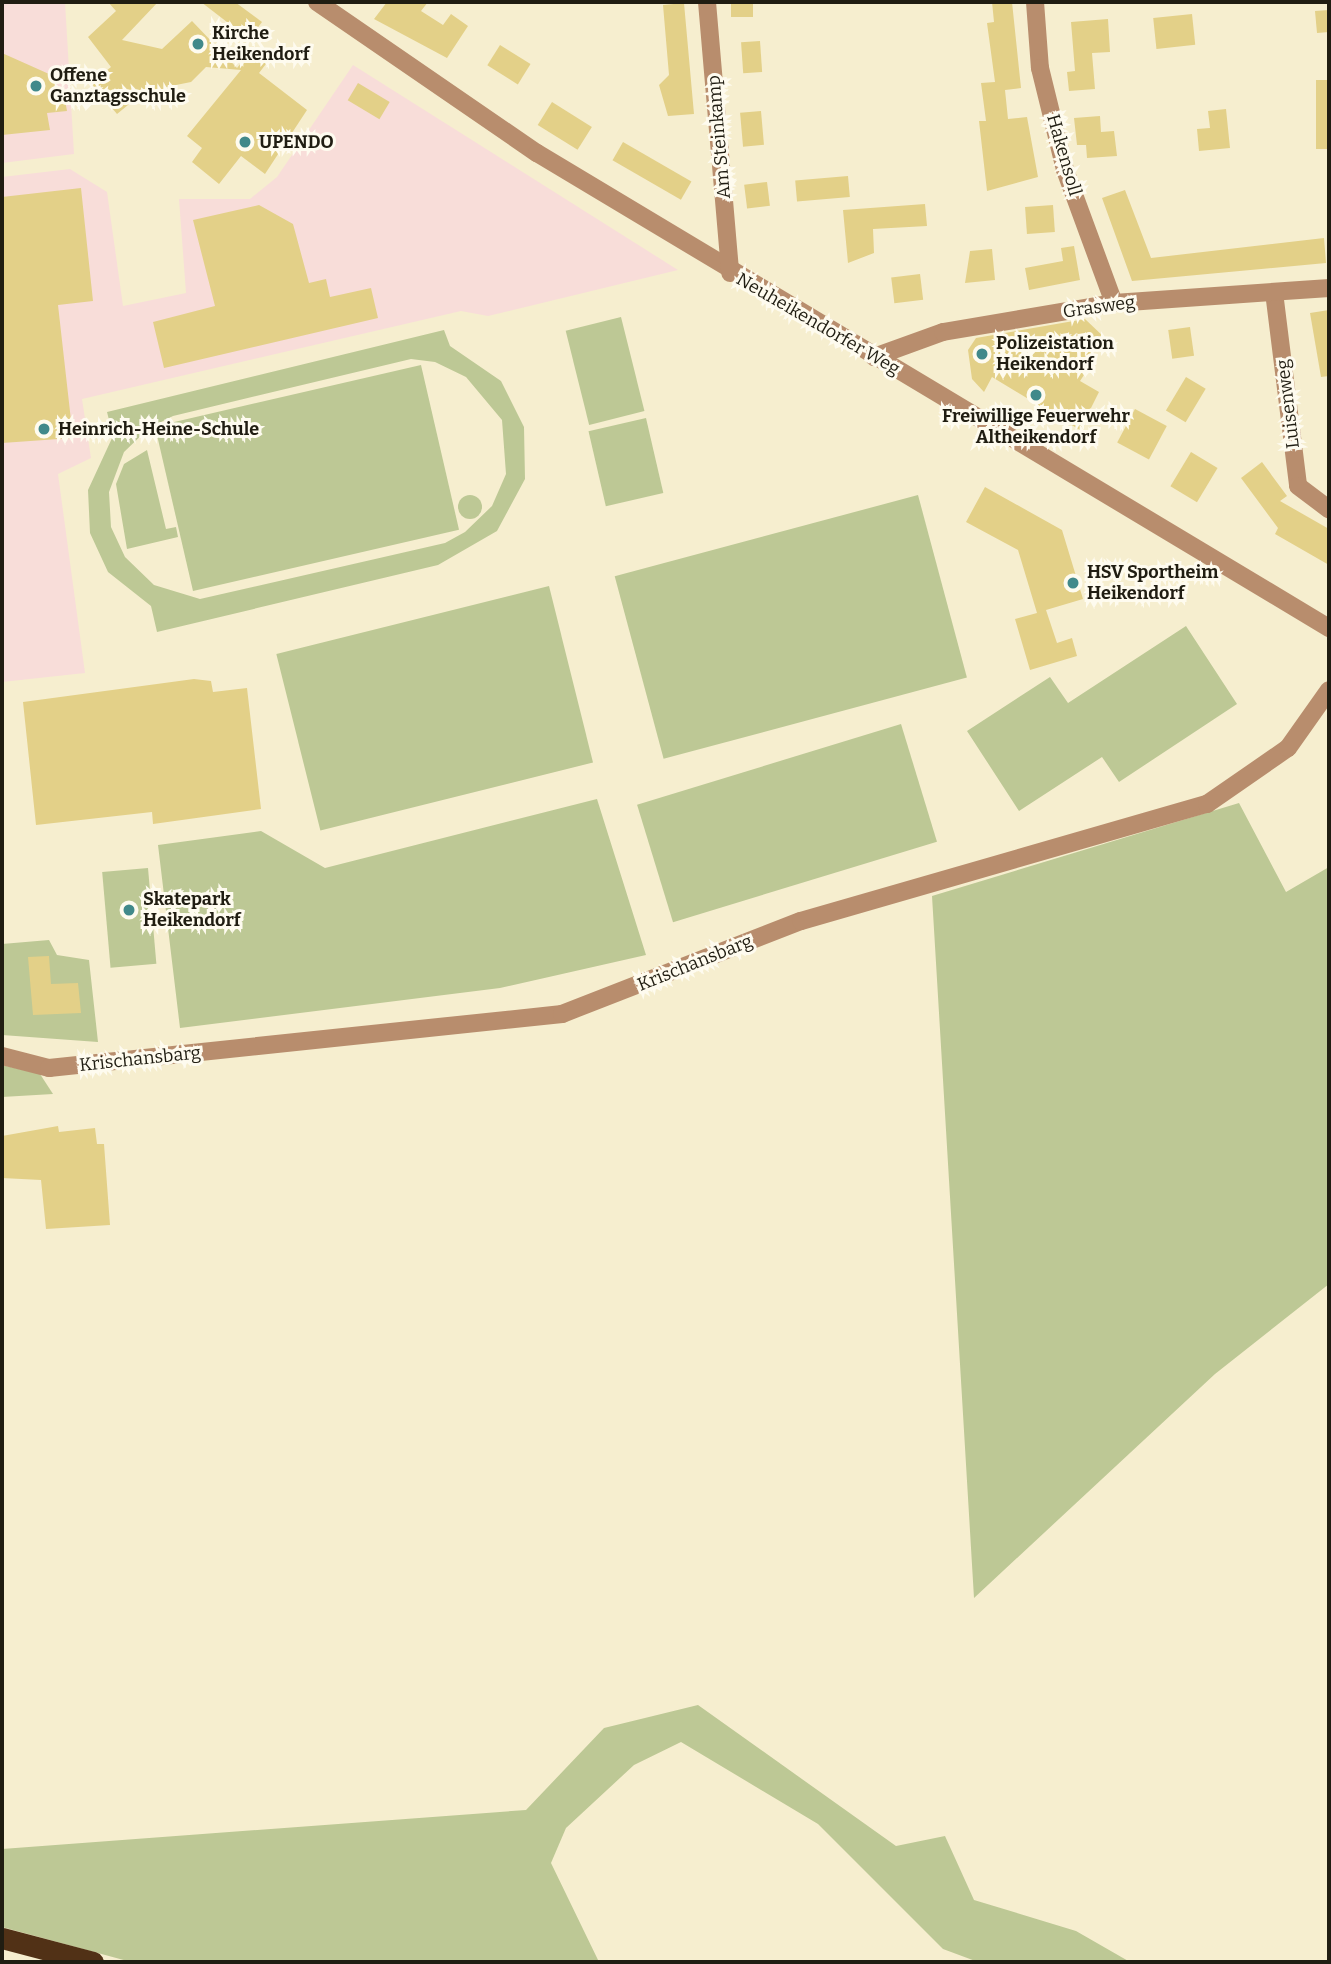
<!DOCTYPE html>
<html>
<head>
<meta charset="utf-8">
<style>
  body { margin:0 }
  #map { position:relative; width:1331px; height:1964px; overflow:hidden; background:#f6eecf; font-family:Bitter,serif }
  div>[style] { position:absolute }
  [style*='--x'] { left:calc(var(--x)*1px); top:calc(var(--y)*1px); width:calc(var(--w)*1px); rotate:calc(var(--a)*1deg) }
  .education>* { inset:0; background:#f8ddd9 }
  .green>* { inset:0; background:#bdc895; transform-origin:0 0 }
  .round { border-radius:50% }
  .building>* { inset:0; background:#e3d088; transform-origin:0 0 }
  .minor>* { height:18px; margin:-9px; padding:0 9px; transform-origin:9px; border-radius:9px; background:#b88d6d }
  .highway>* { height:21px; margin:-10.5px; padding:0 10.5px; transform-origin:10.5px; border-radius:10.5px; background:#513116 }
  .dots>* { width:19px; height:19px; translate:-50% -50%; box-sizing:border-box; border:4px solid #fefbef; border-radius:50% }
  span { translate:-50% -50%; white-space:nowrap; text-align:center; line-height:1.15; -webkit-text-stroke:6px #fefbef; paint-order:stroke }
  .poi-label { font-size:18px; color:#201d12; font-weight:700 }
  .left { translate:0 -50%; text-align:left }
  .street-label { font-size:18px; color:#201d12 }
  .frame { position:absolute; inset:0; border:4px solid #201d12; pointer-events:none }
</style>
</head>
<body>
<div id="map">
  <div class="education">
    <i style="clip-path:polygon(2px 2px,65px 2px,74px 154px,2px 163px)"></i>
    <i style="clip-path:polygon(353px 65px,678px 270px,488px 316px,461px 311px,82px 399px,91px 458px,58px 474px,85px 673px,2px 682px,2px 177px,70px 169px,107px 192px,123px 306px,186px 293px,179px 199px,250px 199px,277px 177px)"></i>
  </div>
  <div class="green">
    <i style="left:621px;top:317px;width:97px;height:57px;rotate:76deg"></i>
    <i style="clip-path:polygon(evenodd,444px 330px,450px 346px,501px 381px,524px 427px,525px 479px,497px 531px,438px 565px,157px 632px,151px 606px,108px 572px,90px 533px,88px 490px,113px 436px,107px 412px,444px 330px,411px 359px,435px 362px,466px 377px,502px 420px,506px 474px,492px 506px,465px 532px,445px 543px,200px 599px,154px 585px,125px 557px,111px 527px,109px 492px,124px 452px,149px 428px,173px 416px,411px 359px)"></i>
    <i style="left:421px;top:365px;width:169px;height:273px;rotate:77deg"></i>
    <i style="left:646px;top:418px;width:77px;height:59px;rotate:77deg"></i>
    <i style="clip-path:polygon(147px 450px,166px 529px,176px 527px,178px 537px,127px 549px,116px 484px,124px 464px)"></i>
    <i style="left:918px;top:495px;width:189px;height:314px;rotate:75deg"></i>
    <i class="round" style="left:458px;top:495px;width:24px;height:24px"></i>
    <i style="left:549px;top:586px;width:182px;height:281px;rotate:76deg"></i>
    <i style="clip-path:polygon(1186px 626px,1237px 704px,1119px 782px,1102px 757px,1019px 811px,967px 731px,1050px 677px,1068px 703px)"></i>
    <i style="left:901px;top:724px;width:123px;height:276px;rotate:73deg"></i>
    <i style="clip-path:polygon(597px 799px,646px 955px,500px 988px,180px 1028px,158px 845px,261px 831px,325px 868px)"></i>
    <i style="clip-path:polygon(1239px 803px,1286px 892px,1329px 867px,1329px 1284px,1215px 1374px,974px 1598px,932px 896px)"></i>
    <i style="left:148px;top:868px;width:96px;height:46px;rotate:85deg"></i>
    <i style="clip-path:polygon(49px 940px,57px 955px,89px 960px,98px 1042px,2px 1035px,2px 944px)"></i>
    <i style="clip-path:polygon(2px 1065px,40px 1074px,53px 1094px,2px 1097px)"></i>
    <i style="clip-path:polygon(698px 1705px,896px 1846px,945px 1836px,974px 1900px,1076px 1931px,1130px 1962px,978px 1962px,943px 1949px,818px 1824px,681px 1742px,634px 1765px,566px 1828px,551px 1863px,599px 1962px,131px 1962px,2px 1927px,2px 1849px,526px 1810px,604px 1728px)"></i>
  </div>
  <div class="building">
    <i style="clip-path:polygon(108px 2px,158px 2px,122px 40px,162px 49px,192px 21px,237px 68px,253px 48px,269px 60px,259px 73px,307px 110px,265px 174px,241px 156px,219px 184px,192px 162px,202px 148px,187px 136px,241px 70px,206px 67px,191px 82px,166px 87px,165px 99px,139px 96px,117px 114px,91px 83px,111px 67px,88px 37px,116px 11px)"></i>
    <i style="clip-path:polygon(201px 2px,235px 2px,262px 22px,249px 39px)"></i>
    <i style="clip-path:polygon(387px 2px,428px 2px,421px 11px,443px 25px,451px 14px,468px 26px,447px 58px,374px 19px)"></i>
    <i style="left:731px;top:2px;width:22px;height:15px"></i>
    <i style="clip-path:polygon(992px 2px,1012px 2px,1021px 88px,1005px 90px,1008px 119px,1027px 117px,1038px 177px,987px 191px,979px 121px,986px 121px,981px 83px,995px 82px,987px 23px,994px 22px)"></i>
    <i style="clip-path:polygon(684px 3px,694px 114px,668px 116px,659px 85px,669px 75px,663px 5px)"></i>
    <i style="clip-path:polygon(1329px 10px,1329px 32px,1317px 33px,1315px 11px)"></i>
    <i style="left:1192px;top:14px;width:31px;height:39px;rotate:84deg"></i>
    <i style="clip-path:polygon(1108px 19px,1110px 52px,1092px 53px,1095px 89px,1069px 91px,1067px 72px,1075px 71px,1071px 22px)"></i>
    <i style="left:760px;top:41px;width:31px;height:19px;rotate:86deg"></i>
    <i style="left:500px;top:45px;width:36px;height:24px;rotate:32deg"></i>
    <i style="clip-path:polygon(2px 53px,58px 78px,51px 93px,65px 100px,67px 111px,47px 113px,50px 130px,2px 135px)"></i>
    <i style="left:1316px;top:80px;width:13px;height:69px"></i>
    <i style="left:358px;top:83px;width:37px;height:20px;rotate:31deg"></i>
    <i style="left:552px;top:102px;width:47px;height:27px;rotate:32deg"></i>
    <i style="clip-path:polygon(1226px 109px,1230px 148px,1199px 151px,1197px 129px,1210px 128px,1208px 111px)"></i>
    <i style="left:761px;top:111px;width:34px;height:21px;rotate:85deg"></i>
    <i style="clip-path:polygon(1100px 116px,1101px 132px,1114px 131px,1117px 156px,1087px 158px,1086px 145px,1077px 145px,1074px 118px)"></i>
    <i style="left:623px;top:142px;width:79px;height:21px;rotate:30deg"></i>
    <i style="left:848px;top:176px;width:21px;height:53px;rotate:85deg"></i>
    <i style="left:767px;top:182px;width:24px;height:23px;rotate:83deg"></i>
    <i style="clip-path:polygon(81px 188px,93px 301px,58px 305px,73px 438px,2px 443px,2px 197px)"></i>
    <i style="clip-path:polygon(1125px 190px,1151px 258px,1324px 238px,1326px 263px,1132px 281px,1102px 198px)"></i>
    <i style="clip-path:polygon(925px 204px,927px 226px,873px 229px,874px 253px,848px 263px,843px 210px)"></i>
    <i style="clip-path:polygon(259px 205px,293px 224px,309px 283px,326px 279px,330px 297px,371px 288px,378px 318px,164px 368px,153px 322px,215px 306px,193px 220px)"></i>
    <i style="left:1053px;top:205px;width:27px;height:28px;rotate:86deg"></i>
    <i style="clip-path:polygon(1074px 246px,1080px 280px,1029px 290px,1025px 268px,1063px 261px,1061px 248px)"></i>
    <i style="clip-path:polygon(992px 249px,995px 280px,965px 283px,970px 251px)"></i>
    <i style="left:920px;top:274px;width:26px;height:29px;rotate:83deg"></i>
    <i style="clip-path:polygon(1329px 310px,1329px 376px,1321px 377px,1310px 313px)"></i>
    <i style="clip-path:polygon(1085px 319px,1105px 338px,1082px 363px,1088px 369px,1080px 381px,1099px 392px,1080px 430px,992px 377px,984px 392px,972px 379px,968px 350px,976px 338px)"></i>
    <i style="left:1190px;top:327px;width:29px;height:22px;rotate:82deg"></i>
    <i style="left:1186px;top:377px;width:23px;height:39px;rotate:31deg"></i>
    <i style="left:1135px;top:409px;width:36px;height:38px;rotate:28deg"></i>
    <i style="left:1191px;top:452px;width:31px;height:40px;rotate:31deg"></i>
    <i style="clip-path:polygon(1262px 462px,1287px 496px,1280px 501px,1329px 529px,1329px 565px,1275px 534px,1278px 528px,1241px 478px)"></i>
    <i style="clip-path:polygon(985px 487px,1062px 530px,1083px 599px,1046px 610px,1057px 643px,1072px 638px,1077px 656px,1030px 670px,1015px 619px,1037px 613px,1018px 550px,966px 522px)"></i>
    <i style="clip-path:polygon(194px 679px,211px 681px,213px 692px,247px 688px,261px 809px,153px 824px,152px 812px,36px 825px,23px 702px)"></i>
    <i style="clip-path:polygon(49px 956px,51px 984px,78px 983px,81px 1013px,33px 1015px,28px 957px)"></i>
    <i style="clip-path:polygon(58px 1126px,59px 1132px,95px 1128px,97px 1144px,104px 1144px,110px 1225px,46px 1229px,41px 1180px,2px 1178px,2px 1136px)"></i>
  </div>
  <div class="minor">
    <i style="--x:317;--y:2;--w:267;--a:34.5"></i>
    <i style="--x:537;--y:153;--w:924;--a:30.95"></i>
    <i style="--x:707;--y:2;--w:272;--a:85.1"></i>
    <i style="--x:1035;--y:2;--w:66;--a:85.7"></i>
    <i style="--x:1040;--y:68;--w:105;--a:76.2"></i>
    <i style="--x:1065;--y:170;--w:142;--a:69.8"></i>
    <i style="--x:1274;--y:292;--w:195;--a:82.9"></i>
    <i style="--x:1298;--y:486;--w:39;--a:37"></i>
    <i style="--x:874;--y:357;--w:73;--a:-19.9"></i>
    <i style="--x:943;--y:332;--w:173;--a:-9.6"></i>
    <i style="--x:1114;--y:303;--w:216;--a:-4"></i>
    <i style="--x:2;--y:1056;--w:49;--a:14.3"></i>
    <i style="--x:49;--y:1068;--w:516;--a:-6.01"></i>
    <i style="--x:562;--y:1014;--w:256;--a:-21.3"></i>
    <i style="--x:801;--y:921;--w:423;--a:-16.1"></i>
    <i style="--x:1207;--y:804;--w:98;--a:-34.7"></i>
    <i style="--x:1288;--y:748;--w:71;--a:-54.7"></i>
  </div>
  <div class="highway">
    <i style="--x:2;--y:1938;--w:94;--a:14.8"></i>
  </div>
  <div class="dots">
    <i style="left:198px;top:44px;background:#41898a"></i>
    <i style="left:36px;top:86px;background:#41898a"></i>
    <i style="left:245px;top:142px;background:#41898a"></i>
    <i style="left:982px;top:354px;background:#41898a"></i>
    <i style="left:1036px;top:395px;background:#41898a"></i>
    <i style="left:44px;top:429px;background:#41898a"></i>
    <i style="left:1073px;top:583px;background:#41898a"></i>
    <i style="left:129px;top:910px;background:#41898a"></i>
  </div>
  <div class="poi-label">
    <span class="left" style="left:212px;top:44px">Kirche<br>Heikendorf</span>
    <span class="left" style="left:50px;top:86px">Offene<br>Ganztagsschule</span>
    <span class="left" style="left:259px;top:142px">UPENDO</span>
    <span class="left" style="left:996px;top:354px">Polizeistation<br>Heikendorf</span>
    <span style="left:1036px;top:427px">Freiwillige Feuerwehr<br>Altheikendorf</span>
    <span class="left" style="left:58px;top:429px">Heinrich-Heine-Schule</span>
    <span class="left" style="left:1087px;top:583px">HSV Sportheim<br>Heikendorf</span>
    <span class="left" style="left:143px;top:910px">Skatepark<br>Heikendorf</span>
  </div>
  <div class="street-label">
    <span style="left:719px;top:137px;rotate:-95deg">Am Steinkamp</span>
    <span style="left:1064px;top:155px;rotate:74deg">Hakensoll</span>
    <span style="left:1099px;top:307px;rotate:-8deg">Grasweg</span>
    <span style="left:818px;top:324px;rotate:30deg">Neuheikendorfer Weg</span>
    <span style="left:1288px;top:404px;rotate:-97deg">Luisenweg</span>
    <span style="left:695px;top:963px;rotate:-22deg">Krischansbarg</span>
    <span style="left:140px;top:1059px;rotate:-6deg">Krischansbarg</span>
  </div>
  <div class="frame"></div>
</div>
</body>
</html>
